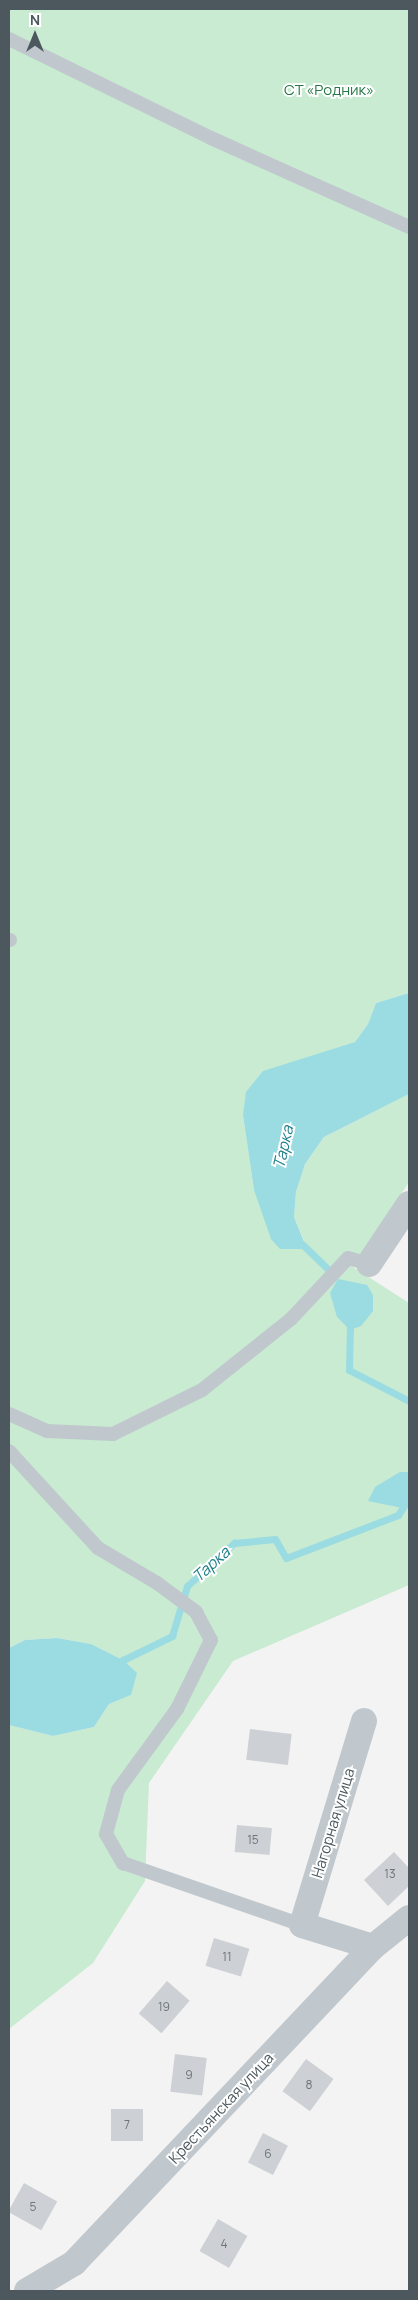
<!DOCTYPE html>
<html>
<head>
<meta charset="utf-8">
<style>
  body { margin:0 }
  #map { position:relative; width:418px; height:2300px; overflow:hidden; background:#f4f3f3; font-family:Manrope,sans-serif }
  div>[style] { position:absolute }
  [style*='--x'] { left:calc(var(--x)*1px); top:calc(var(--y)*1px); width:calc(var(--w)*1px); rotate:calc(var(--a)*1deg) }
  .green>* { inset:0; background:#c8ebd2 }
  .water>* { inset:0; background:#9bdbe2 }
  .stream>* { height:7px; margin:-3.5px; padding:0 3.5px; transform-origin:3.5px; border-radius:3.5px; background:#9bdbe2 }
  .building>* { inset:0; background:#cdd0d4; transform-origin:0 0 }
  .lane>* { height:14px; margin:-7px; padding:0 7px; transform-origin:7px; border-radius:7px; background:#c0c8cd }
  .street>* { height:26px; margin:-13px; padding:0 13px; transform-origin:13px; border-radius:13px; background:#c0c8cd }
  span { translate:-50% -50%; white-space:nowrap; text-align:center; line-height:1.15; -webkit-text-stroke:4px #fff; paint-order:stroke }
  .number-label { font-size:12px; color:#6c767c }
  .number-label span { -webkit-text-stroke-width:0 }
  .park-label { font-size:15px; color:#247845 }
  .street-label { font-size:15px; color:#4c585e }
  .water-label { font-size:16px; color:#1d7e89; font-style:italic }
  .frame { position:absolute; inset:0; border:10px solid #4c585e; pointer-events:none }
  .north { position:absolute; left:10px; top:10px; width:50px; height:50px; -webkit-text-stroke:4px #fff; paint-order:stroke; rotate:0deg; font-size:14px; font-weight:700; line-height:20px; text-align:center; color:#4c585e }
  .north::after { content:''; display:block; margin:auto; width:18px; height:22px; background:#4c585e; clip-path:polygon(50% 0,100% 100%,50% 72%,0 100%) }
</style>
</head>
<body>
<div id="map">
  <div class="green">
    <i style="clip-path:polygon(9px 9px,409px 9px,409px 993px,376px 1003px,368px 1024px,355px 1042px,289px 1064px,243px 1115px,254px 1190px,307px 1248px,294px 1217px,296px 1192px,305px 1164px,324px 1137px,409px 1094px,409px 1182px,353px 1267px,409px 1303px,409px 1472px,400px 1472px,402px 1508px,409px 1498px,409px 1585px,233px 1661px,149px 1783px,145px 1881px,93px 1963px,9px 2029px,9px 1725px,53px 1736px,94px 1727px,109px 1704px,131px 1695px,123px 1660px,91px 1644px,57px 1638px,25px 1640px,9px 1648px)"></i>
  </div>
  <div class="water">
    <i style="clip-path:polygon(409px 993px,409px 1094px,324px 1137px,305px 1164px,296px 1192px,294px 1217px,307px 1249px,280px 1249px,271px 1239px,254px 1190px,243px 1115px,246px 1092px,263px 1071px,355px 1042px,368px 1024px,376px 1003px)"></i>
    <i style="clip-path:polygon(338px 1279px,367px 1285px,373px 1295px,373px 1311px,361px 1326px,350px 1330px,337px 1317px,330px 1293px)"></i>
    <i style="clip-path:polygon(400px 1472px,409px 1472px,409px 1498px,402px 1508px,368px 1501px,375px 1487px)"></i>
    <i style="clip-path:polygon(57px 1638px,91px 1644px,123px 1660px,137px 1673px,131px 1695px,109px 1704px,94px 1727px,53px 1736px,9px 1725px,9px 1648px,25px 1640px)"></i>
  </div>
  <div class="stream">
    <i style="--x:302;--y:1244;--w:45;--a:44.1"></i>
    <i style="--x:350;--y:1323;--w:47;--a:91.2"></i>
    <i style="--x:349;--y:1370;--w:68;--a:27.3"></i>
    <i style="--x:120;--y:1667;--w:8;--a:-67"></i>
    <i style="--x:123;--y:1660;--w:55;--a:-26.1"></i>
    <i style="--x:172;--y:1636;--w:52;--a:-73.3"></i>
    <i style="--x:187;--y:1586;--w:64;--a:-42.5"></i>
    <i style="--x:234;--y:1543;--w:41;--a:-5.6"></i>
    <i style="--x:275;--y:1539;--w:22;--a:60"></i>
    <i style="--x:286;--y:1558;--w:120;--a:-21"></i>
    <i style="--x:398;--y:1515;--w:20;--a:-57"></i>
  </div>
  <div class="building">
    <i style="left:250px;top:1729px;width:42px;height:31px;rotate:7deg"></i>
    <i style="left:237px;top:1825px;width:35px;height:27px;rotate:5deg"></i>
    <i style="clip-path:polygon(394px 1852px,409px 1868px,409px 1886px,388px 1906px,364px 1880px)"></i>
    <i style="left:214px;top:1938px;width:37px;height:29px;rotate:17deg"></i>
    <i style="left:167px;top:1981px;width:30px;height:43px;rotate:41deg"></i>
    <i style="left:175px;top:2054px;width:32px;height:38px;rotate:7deg"></i>
    <i style="left:306px;top:2059px;width:34px;height:40px;rotate:36deg"></i>
    <i style="left:111px;top:2109px;width:32px;height:32px"></i>
    <i style="left:263px;top:2133px;width:28px;height:33px;rotate:27deg"></i>
    <i style="left:24px;top:2183px;width:38px;height:33px;rotate:29deg"></i>
    <i style="left:218px;top:2219px;width:34px;height:37px;rotate:30deg"></i>
  </div>
  <div class="lane">
    <i style="--x:9;--y:39;--w:225;--a:26.1"></i>
    <i style="--x:211;--y:138;--w:217;--a:24.2"></i>
    <i style="--x:9;--y:940;--w:1;--a:0"></i>
    <i style="--x:9;--y:1414;--w:42;--a:24.1"></i>
    <i style="--x:47;--y:1431;--w:66;--a:2.6"></i>
    <i style="--x:113;--y:1434;--w:99;--a:-26.3"></i>
    <i style="--x:202;--y:1390;--w:114;--a:-38.6"></i>
    <i style="--x:291;--y:1319;--w:83;--a:-46.9"></i>
    <i style="--x:348;--y:1258;--w:22;--a:16"></i>
    <i style="--x:9;--y:1451;--w:132;--a:47.5"></i>
    <i style="--x:98;--y:1548;--w:69;--a:30.7"></i>
    <i style="--x:157;--y:1583;--w:49;--a:36.6"></i>
    <i style="--x:196;--y:1612;--w:32;--a:62"></i>
    <i style="--x:211;--y:1640;--w:77;--a:116.2"></i>
    <i style="--x:177;--y:1709;--w:100;--a:126.1"></i>
    <i style="--x:118;--y:1790;--w:46;--a:105.3"></i>
    <i style="--x:106;--y:1834;--w:34;--a:60"></i>
    <i style="--x:123;--y:1863;--w:189;--a:19.1"></i>
  </div>
  <div class="street">
    <i style="--x:369;--y:1264;--w:72;--a:-56.3"></i>
    <i style="--x:364;--y:1721;--w:213;--a:106.9"></i>
    <i style="--x:302;--y:1925;--w:74;--a:17.2"></i>
    <i style="--x:27;--y:2291;--w:55;--a:-30.8"></i>
    <i style="--x:74;--y:2263;--w:435;--a:-46.6"></i>
    <i style="--x:373;--y:1947;--w:46;--a:-38.9"></i>
  </div>
  <div class="number-label">
    <span style="left:253px;top:1840px">15</span>
    <span style="left:390px;top:1874px">13</span>
    <span style="left:227px;top:1957px">11</span>
    <span style="left:164px;top:2007px">19</span>
    <span style="left:189px;top:2075px">9</span>
    <span style="left:309px;top:2085px">8</span>
    <span style="left:127px;top:2125px">7</span>
    <span style="left:268px;top:2154px">6</span>
    <span style="left:33px;top:2207px">5</span>
    <span style="left:224px;top:2244px">4</span>
  </div>
  <div class="park-label">
    <span style="left:329px;top:90px">СТ «Родник»</span>
  </div>
  <div class="street-label">
    <span style="left:333px;top:1823px;rotate:-73deg">Нагорная улица</span>
    <span style="left:221px;top:2108px;rotate:-47deg">Крестьянская улица</span>
  </div>
  <div class="water-label">
    <span style="left:283px;top:1147px;rotate:-77deg">Тарка</span>
    <span style="left:211px;top:1564px;rotate:-42deg">Тарка</span>
  </div>
  <div class="frame"></div>
  <div class="north">N</div>
</div>
</body>
</html>
